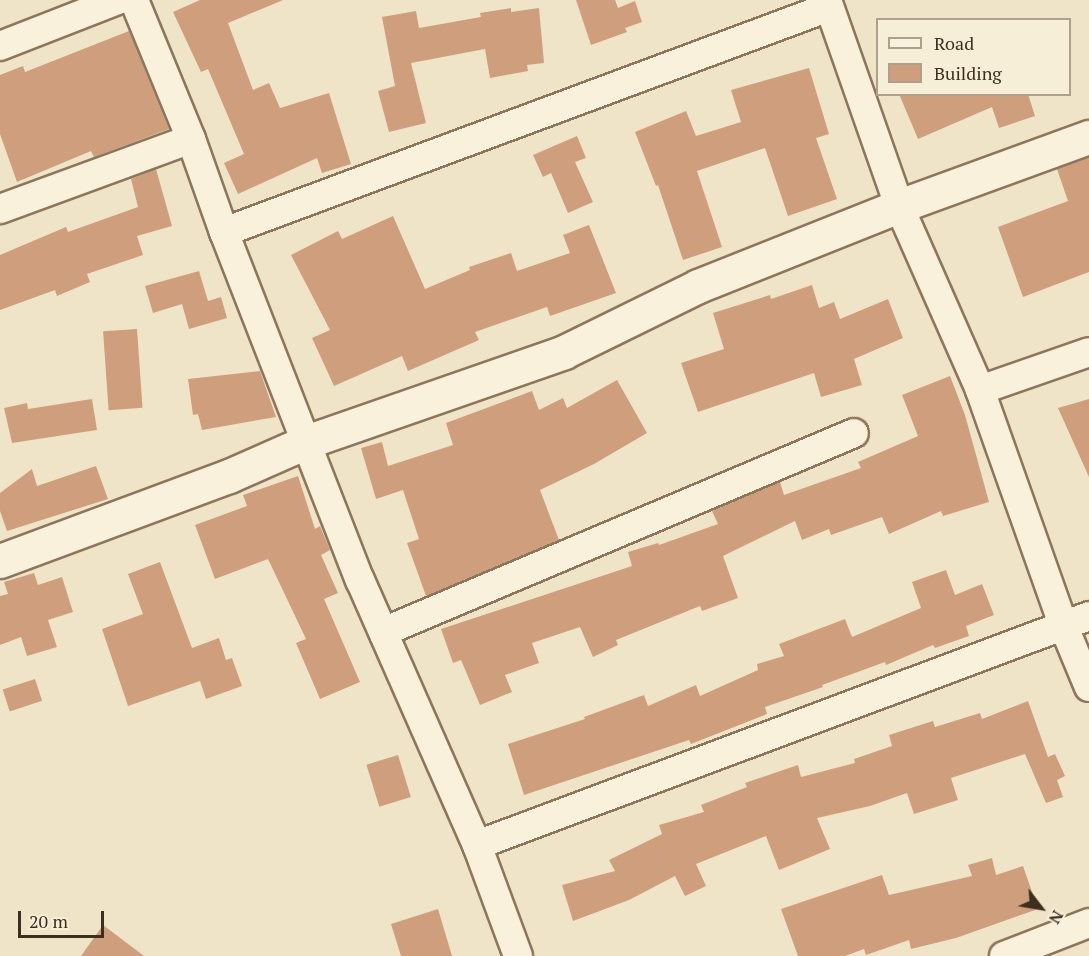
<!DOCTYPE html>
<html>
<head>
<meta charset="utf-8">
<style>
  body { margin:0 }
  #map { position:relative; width:1089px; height:956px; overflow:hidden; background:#f0e4c8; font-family:"PT Serif",serif }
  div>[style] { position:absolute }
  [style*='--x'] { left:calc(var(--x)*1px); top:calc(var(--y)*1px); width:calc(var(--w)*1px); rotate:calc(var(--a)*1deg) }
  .building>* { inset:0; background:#cf9f7d; transform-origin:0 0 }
  .roads { filter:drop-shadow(2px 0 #8d765c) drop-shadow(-2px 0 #8d765c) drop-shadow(0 2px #8d765c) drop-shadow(0 -2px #8d765c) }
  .minor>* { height:28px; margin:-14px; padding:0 14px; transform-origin:14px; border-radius:14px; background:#faf1dc }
  .tertiary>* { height:33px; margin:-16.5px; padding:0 16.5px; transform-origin:16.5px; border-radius:16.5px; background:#faf1dc }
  span { translate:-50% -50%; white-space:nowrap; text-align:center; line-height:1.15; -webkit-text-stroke:4.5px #f7eed8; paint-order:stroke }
  .legend { position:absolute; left:876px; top:18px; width:195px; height:78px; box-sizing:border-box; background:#f7eed8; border:2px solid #ada18e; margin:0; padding:8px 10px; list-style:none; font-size:18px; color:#3d2e20 }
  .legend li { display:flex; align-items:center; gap:12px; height:30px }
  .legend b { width:30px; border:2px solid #ada18e }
  .north { position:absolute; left:1011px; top:878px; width:60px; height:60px; -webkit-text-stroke:4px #f7eed8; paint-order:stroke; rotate:121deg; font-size:16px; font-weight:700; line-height:24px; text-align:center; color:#3d2e20 }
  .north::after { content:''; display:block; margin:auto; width:21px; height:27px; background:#3d2e20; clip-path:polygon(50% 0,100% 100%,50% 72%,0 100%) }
  .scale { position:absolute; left:18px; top:911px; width:86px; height:27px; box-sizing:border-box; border:3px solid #3d2e20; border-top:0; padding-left:8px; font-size:18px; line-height:21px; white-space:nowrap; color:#3d2e20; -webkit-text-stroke:4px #f7eed8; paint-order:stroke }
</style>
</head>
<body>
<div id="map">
  <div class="building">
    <i style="clip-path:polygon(200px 0,283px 0,228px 23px,253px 90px,269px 83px,280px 108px,329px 93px,351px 164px,322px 173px,317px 158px,238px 194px,224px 163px,244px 154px,208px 69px,201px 72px,173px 12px)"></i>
    <i style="clip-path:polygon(576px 0,615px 0,618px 8px,635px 1px,642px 22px,625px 28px,627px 32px,591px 45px)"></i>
    <i style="clip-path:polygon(511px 8px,511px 12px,539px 8px,544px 63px,527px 65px,528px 71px,490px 78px,485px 49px,411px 63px,426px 123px,389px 132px,378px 91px,395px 86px,382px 17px,416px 11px,419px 28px,481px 17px,480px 13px)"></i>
    <i style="clip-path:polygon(129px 31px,169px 129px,94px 157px,91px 151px,17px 182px,0 134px,0 75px,23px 66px,25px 72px)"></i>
    <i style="clip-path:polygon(809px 68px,829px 134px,816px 138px,837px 199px,788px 216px,765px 148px,697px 171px,722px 247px,683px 260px,658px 185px,656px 186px,635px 132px,686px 111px,696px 136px,741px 122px,731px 90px)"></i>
    <i style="clip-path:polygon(899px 94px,1028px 94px,1035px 116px,999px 128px,992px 107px,918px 139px)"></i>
    <i style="clip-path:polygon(577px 136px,586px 158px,575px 162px,593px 202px,568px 213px,551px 173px,543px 177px,533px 155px)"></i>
    <i style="clip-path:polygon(1089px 157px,1089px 272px,1023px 297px,998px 227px,1068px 201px,1057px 169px)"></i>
    <i style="clip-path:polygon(156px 169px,172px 226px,137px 236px,143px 255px,87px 274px,90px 282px,57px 296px,55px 290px,0 310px,0 255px,66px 227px,68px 232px,138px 207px,131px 179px)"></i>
    <i style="clip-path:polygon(393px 216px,425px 289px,470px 270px,469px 267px,511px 253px,517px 271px,570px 253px,563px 235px,589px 225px,616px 293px,550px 316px,547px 307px,475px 332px,479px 340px,408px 371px,402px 356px,334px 386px,312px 338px,330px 330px,291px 255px,338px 231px,342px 239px)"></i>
    <i style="clip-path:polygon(199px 271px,208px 301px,221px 297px,227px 318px,189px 329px,182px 304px,153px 313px,145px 286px)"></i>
    <i style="clip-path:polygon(812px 285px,819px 308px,834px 302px,840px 319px,888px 299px,903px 338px,854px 359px,862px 385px,821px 397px,814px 373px,698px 412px,681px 363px,724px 349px,713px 313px,770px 295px,771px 299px)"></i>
    <i style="left:137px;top:329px;width:79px;height:34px;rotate:86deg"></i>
    <i style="clip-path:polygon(260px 371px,276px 417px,202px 430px,198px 414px,193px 415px,188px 379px)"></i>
    <i style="clip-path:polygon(950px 376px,965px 415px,989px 502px,943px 516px,941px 511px,889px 534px,882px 517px,831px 535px,829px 529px,802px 540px,795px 521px,723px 556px,738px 598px,702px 611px,700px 606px,616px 640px,618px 645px,593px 657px,580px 627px,532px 643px,539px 663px,505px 675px,512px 692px,480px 705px,461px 660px,453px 663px,441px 629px,632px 566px,628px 552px,658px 543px,659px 545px,718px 524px,712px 511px,780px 482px,784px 495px,861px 468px,858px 462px,918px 436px,902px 395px)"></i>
    <i style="clip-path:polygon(617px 380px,647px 433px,594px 464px,540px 490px,559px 540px,426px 596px,407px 543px,419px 539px,403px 490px,376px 499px,361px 448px,382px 442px,388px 466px,453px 445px,446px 423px,532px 391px,539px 410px,563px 398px,567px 408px)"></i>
    <i style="clip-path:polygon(92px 399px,97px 430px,12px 443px,4px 408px,27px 403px,28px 409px)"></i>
    <i style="clip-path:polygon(1089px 399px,1089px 477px,1058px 408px)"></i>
    <i style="clip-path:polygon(96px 466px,108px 499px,7px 531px,0 511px,0 493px,32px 469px,37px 486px)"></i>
    <i style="clip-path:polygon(298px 476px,315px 529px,320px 526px,330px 550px,321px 555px,338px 593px,324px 599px,360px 682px,320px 699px,296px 643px,306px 639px,268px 559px,215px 579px,195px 525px,247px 506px,243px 495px)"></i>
    <i style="clip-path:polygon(160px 562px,192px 648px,219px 638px,226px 660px,232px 658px,242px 686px,206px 699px,200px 681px,128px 706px,102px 629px,143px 614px,128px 574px)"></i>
    <i style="clip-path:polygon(946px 570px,955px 595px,982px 584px,994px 615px,966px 626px,969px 636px,935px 648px,933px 645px,886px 665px,885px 662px,822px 685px,823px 687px,765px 707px,767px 714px,691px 744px,689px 740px,524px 795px,508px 744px,585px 719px,584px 717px,644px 695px,648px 706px,696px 685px,700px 696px,758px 670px,757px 664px,784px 656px,779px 644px,845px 619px,852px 637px,921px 608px,912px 582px)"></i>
    <i style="clip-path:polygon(34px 573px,38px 585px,62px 577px,73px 612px,48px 620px,57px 647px,27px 656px,21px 637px,0 645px,0 596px,8px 594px,4px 582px)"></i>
    <i style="left:35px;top:679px;width:23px;height:34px;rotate:72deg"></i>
    <i style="clip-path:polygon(1028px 701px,1048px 757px,1055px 754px,1065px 776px,1057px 780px,1063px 797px,1046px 803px,1025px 754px,951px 778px,958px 800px,914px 814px,907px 793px,870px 806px,817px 818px,830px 849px,779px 870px,766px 836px,696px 864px,706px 886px,685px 896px,675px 876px,629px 900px,573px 921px,562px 885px,615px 871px,609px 860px,662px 834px,659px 825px,704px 812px,701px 805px,747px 787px,745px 783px,798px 765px,801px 777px,855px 763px,854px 759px,892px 746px,889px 735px,933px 721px,935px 727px,980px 713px,982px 719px)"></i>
    <i style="left:398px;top:755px;width:44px;height:33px;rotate:73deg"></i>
    <i style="clip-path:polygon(992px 858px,996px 875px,1023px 866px,1038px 909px,956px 938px,911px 949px,909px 940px,866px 955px,864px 949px,845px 956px,798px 956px,781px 909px,882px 875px,889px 895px,972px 876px,968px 865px)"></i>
    <i style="clip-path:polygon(438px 909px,452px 956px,401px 956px,391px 924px)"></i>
    <i style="clip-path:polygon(103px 925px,144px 956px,81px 956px)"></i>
  </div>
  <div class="roads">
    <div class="minor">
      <i style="--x:134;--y:0;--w:150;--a:67.7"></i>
      <i style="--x:191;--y:139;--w:99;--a:70.5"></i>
      <i style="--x:224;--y:232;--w:374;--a:68.7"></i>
      <i style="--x:360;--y:580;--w:290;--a:66.2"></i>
      <i style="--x:477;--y:845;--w:118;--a:69.7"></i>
      <i style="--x:827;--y:0;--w:218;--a:70.7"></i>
      <i style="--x:899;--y:206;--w:201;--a:66.2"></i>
      <i style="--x:980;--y:390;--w:251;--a:70.5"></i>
      <i style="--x:1064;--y:627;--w:65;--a:67.4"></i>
      <i style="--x:0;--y:46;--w:127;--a:-21.3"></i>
      <i style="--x:0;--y:209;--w:203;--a:-20.1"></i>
      <i style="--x:224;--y:232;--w:645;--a:-20.4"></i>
      <i style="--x:980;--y:390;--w:115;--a:-19.2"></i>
      <i style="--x:383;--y:632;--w:511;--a:-22.9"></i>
      <i style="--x:477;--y:845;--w:653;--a:-20.51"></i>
      <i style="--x:1004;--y:956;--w:91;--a:-21.2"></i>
    </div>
    <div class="tertiary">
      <i style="--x:0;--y:561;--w:244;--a:-20.4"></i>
      <i style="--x:229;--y:476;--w:84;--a:-23.8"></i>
      <i style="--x:306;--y:442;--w:273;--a:-19.2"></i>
      <i style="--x:564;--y:352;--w:149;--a:-26.2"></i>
      <i style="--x:698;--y:286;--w:216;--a:-21.7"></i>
      <i style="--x:899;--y:206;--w:202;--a:-20"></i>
    </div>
  </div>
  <ul class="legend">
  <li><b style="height:8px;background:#faf1dc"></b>Road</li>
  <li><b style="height:16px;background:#cf9f7d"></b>Building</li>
  </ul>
  <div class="north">N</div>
  <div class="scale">20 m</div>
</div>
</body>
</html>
